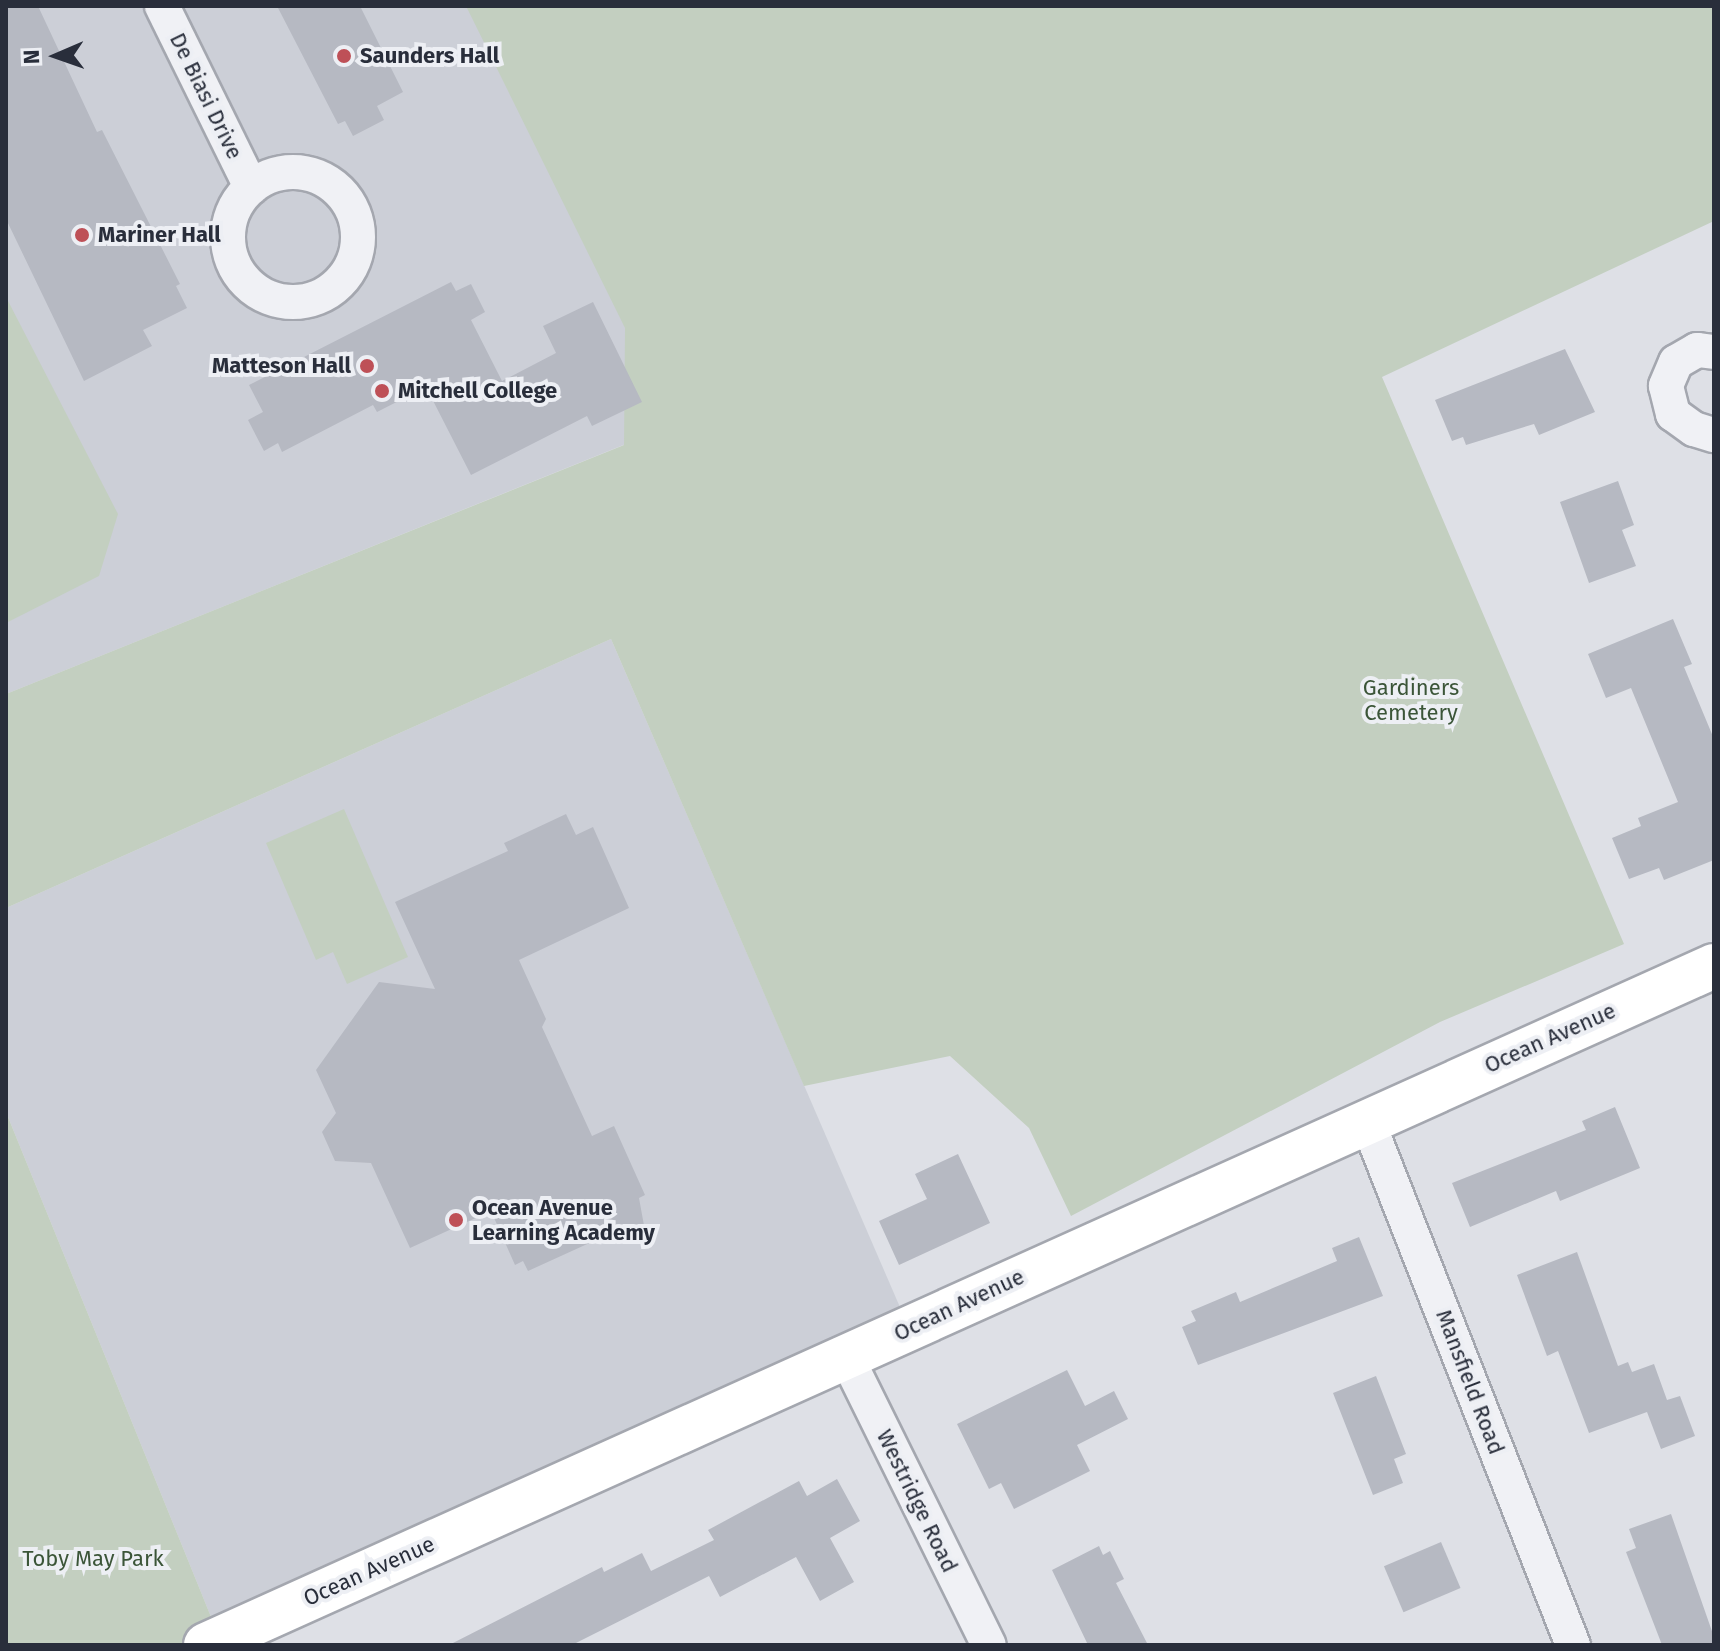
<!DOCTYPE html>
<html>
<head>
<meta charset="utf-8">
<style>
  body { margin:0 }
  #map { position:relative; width:1720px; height:1651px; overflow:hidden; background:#dee0e6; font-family:"Fira Sans",sans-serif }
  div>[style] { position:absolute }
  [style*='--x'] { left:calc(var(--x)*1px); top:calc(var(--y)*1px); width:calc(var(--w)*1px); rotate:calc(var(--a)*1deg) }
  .built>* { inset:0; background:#cccfd7 }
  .green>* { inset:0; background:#c3cfc0 }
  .building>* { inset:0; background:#b6b9c2; transform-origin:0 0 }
  .roads { filter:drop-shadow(2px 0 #a4a7af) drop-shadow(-2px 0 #a4a7af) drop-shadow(0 2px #a4a7af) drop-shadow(0 -2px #a4a7af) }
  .street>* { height:34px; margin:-17px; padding:0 17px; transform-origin:17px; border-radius:17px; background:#f0f1f5 }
  .street>.ring { margin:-17px; padding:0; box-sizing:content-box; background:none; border:34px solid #f0f1f5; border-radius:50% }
  .secondary>* { height:44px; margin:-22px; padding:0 22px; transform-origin:22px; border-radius:22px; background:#fff }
  .dots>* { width:22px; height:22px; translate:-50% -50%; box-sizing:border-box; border:4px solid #edeff4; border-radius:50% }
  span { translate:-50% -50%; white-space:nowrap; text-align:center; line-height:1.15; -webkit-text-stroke:8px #edeff4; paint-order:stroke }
  .poi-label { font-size:22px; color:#292e3b; font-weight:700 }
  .left { translate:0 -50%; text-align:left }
  .right { translate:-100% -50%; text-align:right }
  .street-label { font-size:22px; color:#292e3b }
  .park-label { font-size:22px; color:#3b5538 }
  .frame { position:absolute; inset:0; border:8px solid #292e3b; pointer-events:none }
  .north { position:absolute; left:16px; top:16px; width:80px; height:80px; -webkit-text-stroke:6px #edeff4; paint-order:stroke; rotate:268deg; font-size:22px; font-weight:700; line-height:32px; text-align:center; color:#292e3b }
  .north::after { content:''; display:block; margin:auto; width:28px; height:36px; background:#292e3b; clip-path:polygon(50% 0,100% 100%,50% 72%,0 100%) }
</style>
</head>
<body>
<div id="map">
  <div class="built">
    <i style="clip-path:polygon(6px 6px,797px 6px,891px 337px,6px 694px)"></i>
    <i style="clip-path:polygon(611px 639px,909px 1328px,220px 1639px,6px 1112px,6px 908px)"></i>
  </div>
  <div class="green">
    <i style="clip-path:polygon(466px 6px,1714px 6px,1714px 221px,1382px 377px,1624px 944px,1440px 1022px,1071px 1216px,1029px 1128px,950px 1056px,804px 1086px,611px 639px,6px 908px,6px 694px,624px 445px,625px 328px)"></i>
    <i style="clip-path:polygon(6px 297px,118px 514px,99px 576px,6px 623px)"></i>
    <i style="clip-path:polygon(344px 809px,408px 957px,347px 984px,333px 952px,316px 960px,266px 843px)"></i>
    <i style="clip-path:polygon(6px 1112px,220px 1639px,205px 1645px,6px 1645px)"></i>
  </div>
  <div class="building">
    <i style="clip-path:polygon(6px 6px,38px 6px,97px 132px,102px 130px,180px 284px,176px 286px,187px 308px,143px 330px,152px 346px,84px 381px,6px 219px)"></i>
    <i style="clip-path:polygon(277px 6px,360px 6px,403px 92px,377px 106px,384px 120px,353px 136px,345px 121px,338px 124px)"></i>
    <i style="clip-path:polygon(451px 282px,456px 291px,471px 284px,485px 312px,471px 320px,502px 381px,556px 353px,543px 326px,593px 302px,642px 402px,592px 426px,587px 416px,471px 475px,426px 387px,377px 412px,373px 405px,282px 452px,278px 443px,264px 451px,248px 420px,263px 412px,249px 385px)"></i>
    <i style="clip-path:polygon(1565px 349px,1595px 412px,1539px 435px,1534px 424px,1466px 445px,1463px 437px,1452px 441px,1435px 400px)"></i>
    <i style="clip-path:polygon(1618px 481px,1634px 525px,1622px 530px,1636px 566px,1589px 583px,1560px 502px)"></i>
    <i style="clip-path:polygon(1673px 619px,1692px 664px,1684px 667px,1714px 739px,1714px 860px,1664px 880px,1659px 868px,1629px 879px,1612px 838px,1641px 826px,1638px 818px,1678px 802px,1631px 688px,1606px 698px,1588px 654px)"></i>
    <i style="clip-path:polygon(566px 814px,576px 835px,593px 827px,629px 908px,519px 960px,546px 1019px,542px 1027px,592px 1136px,614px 1126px,645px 1195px,639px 1198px,645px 1231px,607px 1235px,528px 1271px,523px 1261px,515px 1265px,491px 1211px,410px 1248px,371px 1163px,335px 1161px,322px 1132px,336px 1113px,316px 1070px,379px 982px,435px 989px,395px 902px,508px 851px,504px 843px)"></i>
    <i style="clip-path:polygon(1615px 1107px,1640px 1168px,1560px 1201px,1556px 1191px,1470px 1227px,1452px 1183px,1586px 1130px,1582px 1121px)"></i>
    <i style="clip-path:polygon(958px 1154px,990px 1223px,899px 1265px,879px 1221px,927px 1199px,915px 1174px)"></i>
    <i style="clip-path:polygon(1359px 1237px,1383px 1296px,1198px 1365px,1182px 1327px,1196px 1321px,1191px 1311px,1236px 1292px,1240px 1302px,1337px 1261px,1332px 1248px)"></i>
    <i style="clip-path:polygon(1577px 1252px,1618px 1366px,1628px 1362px,1632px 1372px,1654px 1364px,1667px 1400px,1680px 1396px,1695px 1436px,1661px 1449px,1647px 1412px,1589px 1433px,1558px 1351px,1547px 1356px,1517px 1275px)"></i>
    <i style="clip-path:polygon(1067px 1370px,1085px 1406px,1114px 1391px,1128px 1419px,1077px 1445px,1090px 1471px,1014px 1509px,1001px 1483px,989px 1489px,957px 1424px)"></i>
    <i style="clip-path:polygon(1376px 1376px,1406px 1454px,1394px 1459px,1403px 1483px,1373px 1495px,1333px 1393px)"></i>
    <i style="clip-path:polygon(837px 1479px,860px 1521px,830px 1538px,854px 1582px,820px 1601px,796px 1557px,720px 1597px,709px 1576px,572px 1645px,449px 1645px,602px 1567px,604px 1572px,642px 1553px,651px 1571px,714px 1540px,708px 1530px,799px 1481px,807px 1496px)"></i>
    <i style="clip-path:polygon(1671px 1514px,1714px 1637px,1714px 1645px,1662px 1645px,1626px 1552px,1636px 1548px,1629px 1529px)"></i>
    <i style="left:1441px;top:1542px;width:50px;height:62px;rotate:67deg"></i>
    <i style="clip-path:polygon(1099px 1546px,1103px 1555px,1110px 1551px,1124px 1579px,1116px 1583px,1148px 1645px,1088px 1645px,1052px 1570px)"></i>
  </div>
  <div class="roads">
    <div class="street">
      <i style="--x:162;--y:6;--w:202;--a:63.8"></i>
      <i class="ring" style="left:228px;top:172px;width:96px;height:96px"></i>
      <i style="--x:1714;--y:352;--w:17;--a:-173"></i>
      <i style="--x:1697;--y:350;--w:24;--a:150"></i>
      <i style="--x:1676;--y:362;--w:26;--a:113"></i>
      <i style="--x:1666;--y:386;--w:29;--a:76"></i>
      <i style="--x:1673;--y:414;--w:26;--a:36"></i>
      <i style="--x:1694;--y:429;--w:21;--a:17"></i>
      <i style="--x:1367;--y:1120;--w:564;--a:68.58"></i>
      <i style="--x:846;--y:1356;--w:322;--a:63.7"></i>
    </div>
    <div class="secondary">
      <i style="--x:206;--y:1645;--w:1654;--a:-24.24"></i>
    </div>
  </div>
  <div class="dots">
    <i style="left:344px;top:56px;background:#be5057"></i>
    <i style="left:82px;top:235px;background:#be5057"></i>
    <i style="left:367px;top:366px;background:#be5057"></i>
    <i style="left:382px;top:391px;background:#be5057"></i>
    <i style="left:456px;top:1220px;background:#be5057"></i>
  </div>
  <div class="poi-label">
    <span class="left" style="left:360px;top:56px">Saunders Hall</span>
    <span class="left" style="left:98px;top:235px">Mariner Hall</span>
    <span class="right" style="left:351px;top:366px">Matteson Hall</span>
    <span class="left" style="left:398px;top:391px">Mitchell College</span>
    <span class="left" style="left:472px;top:1220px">Ocean Avenue<br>Learning Academy</span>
  </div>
  <div class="street-label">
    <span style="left:206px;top:96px;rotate:64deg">De Biasi Drive</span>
    <span style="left:1550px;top:1038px;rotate:-24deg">Ocean Avenue</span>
    <span style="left:959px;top:1305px;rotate:-25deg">Ocean Avenue</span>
    <span style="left:1470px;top:1382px;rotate:69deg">Mansfield Road</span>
    <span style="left:917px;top:1501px;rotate:64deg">Westridge Road</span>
    <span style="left:369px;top:1571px;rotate:-24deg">Ocean Avenue</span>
  </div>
  <div class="park-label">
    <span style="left:1411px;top:700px">Gardiners<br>Cemetery</span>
    <span style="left:93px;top:1559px">Toby May Park</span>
  </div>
  <div class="frame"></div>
  <div class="north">N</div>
</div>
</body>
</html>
